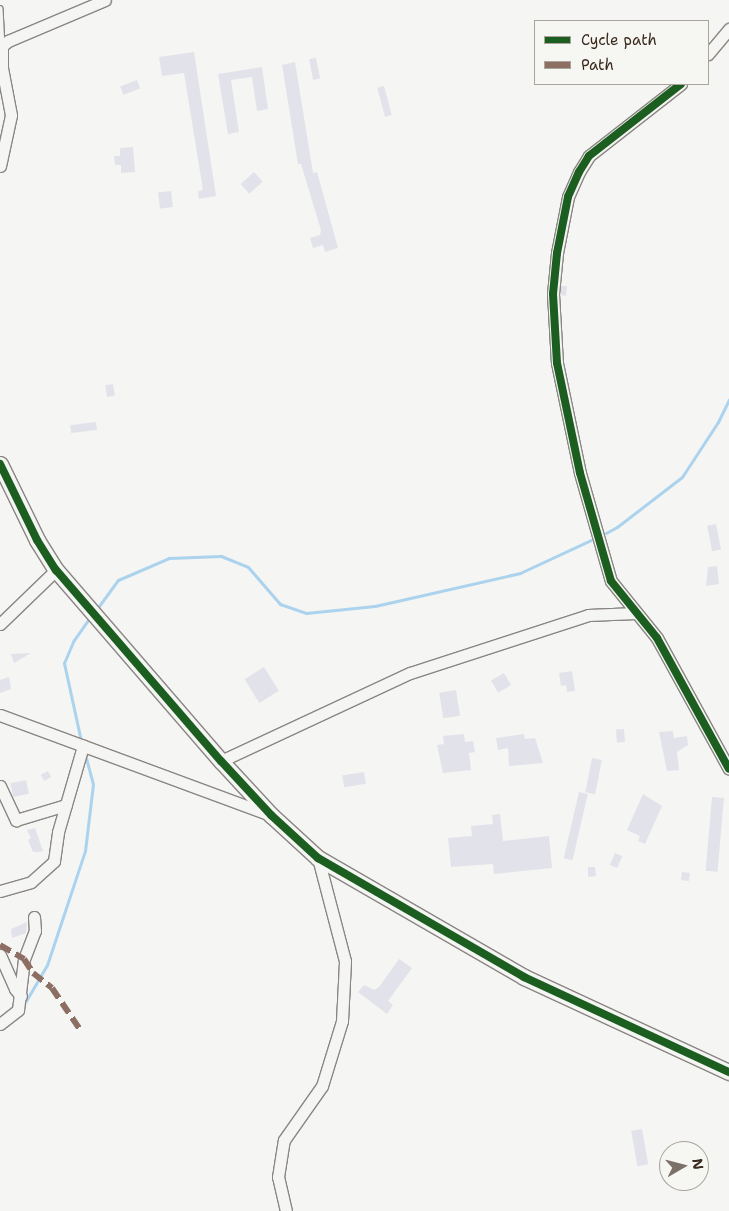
<!DOCTYPE html>
<html>
<head>
<meta charset="utf-8">
<style>
  body { margin:0 }
  #map { position:relative; width:729px; height:1211px; overflow:hidden; background:#f5f5f3; font-family:"Shantell Sans",sans-serif }
  div>[style] { position:absolute }
  [style*='--x'] { left:calc(var(--x)*1px); top:calc(var(--y)*1px); width:calc(var(--w)*1px); rotate:calc(var(--a)*1deg) }
  .stream>* { height:3px; margin:-1.5px; padding:0 1.5px; transform-origin:1.5px; border-radius:1.5px; background:#acd3ed }
  .building>* { inset:0; background:#e2e2eb; transform-origin:0 0 }
  .roads { filter:drop-shadow(1px 0 #8a8683) drop-shadow(-1px 0 #8a8683) drop-shadow(0 1px #8a8683) drop-shadow(0 -1px #8a8683) }
  .lane>* { height:5.5px; margin:-2.75px; padding:0 2.75px; transform-origin:2.75px; border-radius:2.75px; background:#f5f5f3 }
  .street>* { height:11px; margin:-5.5px; padding:0 5.5px; transform-origin:5.5px; border-radius:5.5px; background:#f5f5f3 }
  .secondary>* { height:15px; margin:-7.5px; padding:0 7.5px; transform-origin:7.5px; border-radius:7.5px; background:#f5f5f3 }
  .quiet>* { height:6px; margin-top:-3px; transform-origin:0; background:repeating-linear-gradient(90deg,#8d6e63 0 12px,transparent 0 18px) }
  .cycleway>* { height:8px; margin:-4px; padding:0 4px; transform-origin:4px; border-radius:4px; background:#1b5e20 }
  span { translate:-50% -50%; white-space:nowrap; text-align:center; line-height:1.15; -webkit-text-stroke:4px #f6f6f2; paint-order:stroke }
  .legend { position:absolute; left:534px; top:20px; width:175px; height:65px; box-sizing:border-box; background:#f6f6f2; border:1px solid #aba49d; margin:0; padding:6px 9px; list-style:none; font-size:15px; color:#3b2a1e }
  .legend li { display:flex; align-items:center; gap:10px; height:25px }
  .legend b { width:25px; border:1px solid #aba49d }
  .north { position:absolute; left:659px; top:1141px; width:50px; height:50px; box-sizing:border-box; background:#f6f6f2; border:1px solid #aba49d; border-radius:50%; rotate:82deg; font-size:14px; font-weight:700; line-height:20px; text-align:center; color:#3b2a1e }
  .north::after { content:''; display:block; margin:auto; width:18px; height:22px; background:#7c7169; clip-path:polygon(50% 0,100% 100%,50% 72%,0 100%) }
</style>
</head>
<body>
<div id="map">
  <div class="stream">
    <i style="--x:606;--y:533;--w:13;--a:-29"></i>
    <i style="--x:617;--y:527;--w:82;--a:-37.6"></i>
    <i style="--x:682;--y:477;--w:66;--a:-56.8"></i>
    <i style="--x:718;--y:422;--w:25;--a:-64"></i>
    <i style="--x:99;--y:606;--w:32;--a:-54"></i>
    <i style="--x:118;--y:580;--w:56;--a:-23.3"></i>
    <i style="--x:169;--y:558;--w:52;--a:-2.2"></i>
    <i style="--x:221;--y:556;--w:29;--a:22"></i>
    <i style="--x:248;--y:567;--w:49;--a:49.1"></i>
    <i style="--x:280;--y:604;--w:28;--a:19"></i>
    <i style="--x:306;--y:613;--w:69;--a:-5.8"></i>
    <i style="--x:375;--y:606;--w:149;--a:-12.8"></i>
    <i style="--x:520;--y:573;--w:78;--a:-24.9"></i>
    <i style="--x:81;--y:741;--w:80;--a:-102.3"></i>
    <i style="--x:64;--y:663;--w:25;--a:-67"></i>
    <i style="--x:74;--y:640;--w:24;--a:-55"></i>
    <i style="--x:23;--y:1006;--w:48;--a:-59.7"></i>
    <i style="--x:47;--y:965;--w:120;--a:-71.6"></i>
    <i style="--x:85;--y:851;--w:67;--a:-83.2"></i>
    <i style="--x:93;--y:784;--w:31;--a:-105"></i>
    <i style="--x:5;--y:1026;--w:13;--a:-39"></i>
  </div>
  <div class="building">
    <i style="clip-path:polygon(194px 52px,216px 196px,199px 199px,198px 191px,203px 190px,184px 73px,162px 76px,159px 57px)"></i>
    <i style="left:316px;top:58px;width:21px;height:7px;rotate:79deg"></i>
    <i style="clip-path:polygon(295px 62px,313px 173px,317px 172px,338px 248px,325px 252px,323px 245px,313px 248px,310px 238px,320px 235px,321px 230px,301px 164px,298px 164px,282px 65px)"></i>
    <i style="clip-path:polygon(262px 67px,268px 109px,257px 111px,252px 77px,231px 80px,239px 132px,228px 134px,218px 74px)"></i>
    <i style="left:137px;top:80px;width:9px;height:18px;rotate:69deg"></i>
    <i style="left:384px;top:86px;width:30px;height:7px;rotate:75deg"></i>
    <i style="clip-path:polygon(133px 147px,135px 172px,121px 173px,121px 165px,115px 165px,114px 156px,120px 156px,120px 148px)"></i>
    <i style="left:254px;top:172px;width:13px;height:18px;rotate:48deg"></i>
    <i style="left:171px;top:191px;width:16px;height:13px;rotate:83deg"></i>
    <i style="clip-path:polygon(561px 286px,567px 286px,566px 296px,561px 295px)"></i>
    <i style="left:113px;top:384px;width:12px;height:8px;rotate:81deg"></i>
    <i style="left:96px;top:422px;width:8px;height:26px;rotate:83deg"></i>
    <i style="left:716px;top:524px;width:26px;height:9px;rotate:79deg"></i>
    <i style="clip-path:polygon(717px 566px,719px 584px,706px 586px,708px 567px)"></i>
    <i style="clip-path:polygon(31px 653px,14px 663px,11px 654px)"></i>
    <i style="left:264px;top:667px;width:28px;height:23px;rotate:58deg"></i>
    <i style="clip-path:polygon(572px 671px,575px 691px,567px 692px,566px 685px,561px 686px,559px 673px)"></i>
    <i style="left:504px;top:673px;width:14px;height:15px;rotate:60deg"></i>
    <i style="clip-path:polygon(9px 677px,11px 689px,0 693px,0 680px)"></i>
    <i style="left:456px;top:690px;width:26px;height:17px;rotate:81deg"></i>
    <i style="left:624px;top:729px;width:13px;height:8px;rotate:86deg"></i>
    <i style="clip-path:polygon(673px 731px,674px 738px,687px 736px,688px 745px,677px 752px,679px 770px,667px 771px,659px 732px)"></i>
    <i style="clip-path:polygon(464px 734px,465px 742px,473px 741px,475px 752px,469px 753px,471px 770px,443px 773px,437px 745px,444px 744px,443px 736px)"></i>
    <i style="clip-path:polygon(524px 734px,525px 739px,535px 738px,543px 763px,509px 766px,508px 748px,498px 750px,496px 738px)"></i>
    <i style="left:592px;top:758px;width:10px;height:35px;rotate:11deg"></i>
    <i style="left:48px;top:771px;width:7px;height:8px;rotate:63deg"></i>
    <i style="left:364px;top:772px;width:12px;height:22px;rotate:81deg"></i>
    <i style="left:26px;top:780px;width:14px;height:16px;rotate:78deg"></i>
    <i style="left:579px;top:792px;width:9px;height:68px;rotate:13deg"></i>
    <i style="clip-path:polygon(643px 794px,662px 806px,645px 844px,638px 841px,640px 836px,627px 830px)"></i>
    <i style="left:712px;top:797px;width:12px;height:74px;rotate:5deg"></i>
    <i style="clip-path:polygon(500px 814px,503px 841px,549px 836px,552px 868px,494px 874px,493px 864px,451px 867px,448px 838px,472px 836px,471px 826px,493px 824px,492px 815px)"></i>
    <i style="clip-path:polygon(35px 828px,43px 851px,39px 852px,33px 852px,28px 840px,31px 838px,27px 830px)"></i>
    <i style="left:615px;top:853px;width:8px;height:13px;rotate:23deg"></i>
    <i style="clip-path:polygon(588px 867px,595px 867px,596px 876px,588px 877px)"></i>
    <i style="left:682px;top:872px;width:8px;height:8px;rotate:7deg"></i>
    <i style="clip-path:polygon(27px 922px,26px 933px,12px 938px,11px 929px)"></i>
    <i style="clip-path:polygon(399px 959px,412px 968px,388px 1001px,393px 1005px,387px 1014px,358px 992px,364px 985px,374px 990px,379px 987px)"></i>
    <i style="left:642px;top:1129px;width:36px;height:11px;rotate:80deg"></i>
  </div>
  <div class="roads">
    <div class="lane">
      <i style="--x:0;--y:9;--w:35;--a:87"></i>
    </div>
    <div class="street">
      <i style="--x:708;--y:54;--w:33;--a:-50"></i>
      <i style="--x:681;--y:84;--w:117;--a:142"></i>
      <i style="--x:589;--y:156;--w:19;--a:122"></i>
      <i style="--x:579;--y:172;--w:27;--a:114"></i>
      <i style="--x:568;--y:197;--w:57;--a:101.1"></i>
      <i style="--x:557;--y:253;--w:41;--a:95.6"></i>
      <i style="--x:553;--y:294;--w:69;--a:86.7"></i>
      <i style="--x:557;--y:363;--w:112;--a:78.2"></i>
      <i style="--x:580;--y:473;--w:112;--a:74"></i>
      <i style="--x:611;--y:581;--w:73;--a:51.1"></i>
      <i style="--x:657;--y:638;--w:149;--a:61.2"></i>
      <i style="--x:0;--y:166;--w:52;--a:-77.8"></i>
      <i style="--x:11;--y:115;--w:48;--a:-100.8"></i>
      <i style="--x:2;--y:68;--w:22;--a:-90"></i>
      <i style="--x:2;--y:46;--w:8;--a:-40"></i>
      <i style="--x:8;--y:41;--w:105;--a:-22.9"></i>
      <i style="--x:0;--y:624;--w:78;--a:-44"></i>
      <i style="--x:0;--y:715;--w:288;--a:20.3"></i>
      <i style="--x:221;--y:761;--w:208;--a:-25"></i>
      <i style="--x:410;--y:673;--w:187;--a:-18"></i>
      <i style="--x:588;--y:615;--w:48;--a:-2.4"></i>
      <i style="--x:0;--y:786;--w:38;--a:65"></i>
      <i style="--x:16;--y:820;--w:52;--a:-16.7"></i>
      <i style="--x:0;--y:891;--w:32;--a:-16"></i>
      <i style="--x:31;--y:882;--w:31;--a:-42"></i>
      <i style="--x:54;--y:861;--w:29;--a:-82"></i>
      <i style="--x:58;--y:832;--w:90;--a:-73.8"></i>
      <i style="--x:0;--y:955;--w:37;--a:66"></i>
      <i style="--x:15;--y:989;--w:9;--a:49"></i>
      <i style="--x:0;--y:1024;--w:23;--a:-38"></i>
      <i style="--x:18;--y:1010;--w:51;--a:-83.3"></i>
      <i style="--x:24;--y:959;--w:30;--a:-69"></i>
      <i style="--x:35;--y:931;--w:14;--a:-94"></i>
      <i style="--x:286;--y:1211;--w:35;--a:-103"></i>
      <i style="--x:278;--y:1177;--w:37;--a:-81"></i>
      <i style="--x:284;--y:1140;--w:66;--a:-54.9"></i>
      <i style="--x:322;--y:1086;--w:68;--a:-72.9"></i>
      <i style="--x:342;--y:1021;--w:60;--a:-87.1"></i>
      <i style="--x:345;--y:961;--w:106;--a:-104.7"></i>
    </div>
    <div class="secondary">
      <i style="--x:0;--y:464;--w:85;--a:64"></i>
      <i style="--x:37;--y:540;--w:36;--a:58"></i>
      <i style="--x:56;--y:570;--w:252;--a:49.2"></i>
      <i style="--x:221;--y:761;--w:74;--a:47.2"></i>
      <i style="--x:271;--y:815;--w:64;--a:42.5"></i>
      <i style="--x:318;--y:858;--w:238;--a:30"></i>
      <i style="--x:524;--y:977;--w:226;--a:24.9"></i>
    </div>
  </div>
  <div class="quiet">
    <i style="--x:0;--y:945;--w:28;--a:30"></i>
    <i style="--x:24;--y:959;--w:17;--a:57"></i>
    <i style="--x:33;--y:973;--w:24;--a:38"></i>
    <i style="--x:52;--y:988;--w:52;--a:56"></i>
  </div>
  <div class="cycleway">
    <i style="--x:681;--y:84;--w:117;--a:142"></i>
    <i style="--x:589;--y:156;--w:19;--a:122"></i>
    <i style="--x:579;--y:172;--w:27;--a:114"></i>
    <i style="--x:568;--y:197;--w:57;--a:101.1"></i>
    <i style="--x:557;--y:253;--w:41;--a:95.6"></i>
    <i style="--x:553;--y:294;--w:69;--a:86.7"></i>
    <i style="--x:557;--y:363;--w:112;--a:78.2"></i>
    <i style="--x:580;--y:473;--w:112;--a:74"></i>
    <i style="--x:611;--y:581;--w:73;--a:51.1"></i>
    <i style="--x:657;--y:638;--w:149;--a:61.2"></i>
    <i style="--x:0;--y:464;--w:85;--a:64"></i>
    <i style="--x:37;--y:540;--w:36;--a:58"></i>
    <i style="--x:56;--y:570;--w:252;--a:49.2"></i>
    <i style="--x:221;--y:761;--w:74;--a:47.2"></i>
    <i style="--x:271;--y:815;--w:64;--a:42.5"></i>
    <i style="--x:318;--y:858;--w:238;--a:30"></i>
    <i style="--x:524;--y:977;--w:226;--a:24.9"></i>
  </div>
  <ul class="legend">
  <li><b style="height:6px;background:#1b5e20"></b>Cycle path</li>
  <li><b style="height:6px;background:#8d6e63"></b>Path</li>
  </ul>
  <div class="north">N</div>
</div>
</body>
</html>
